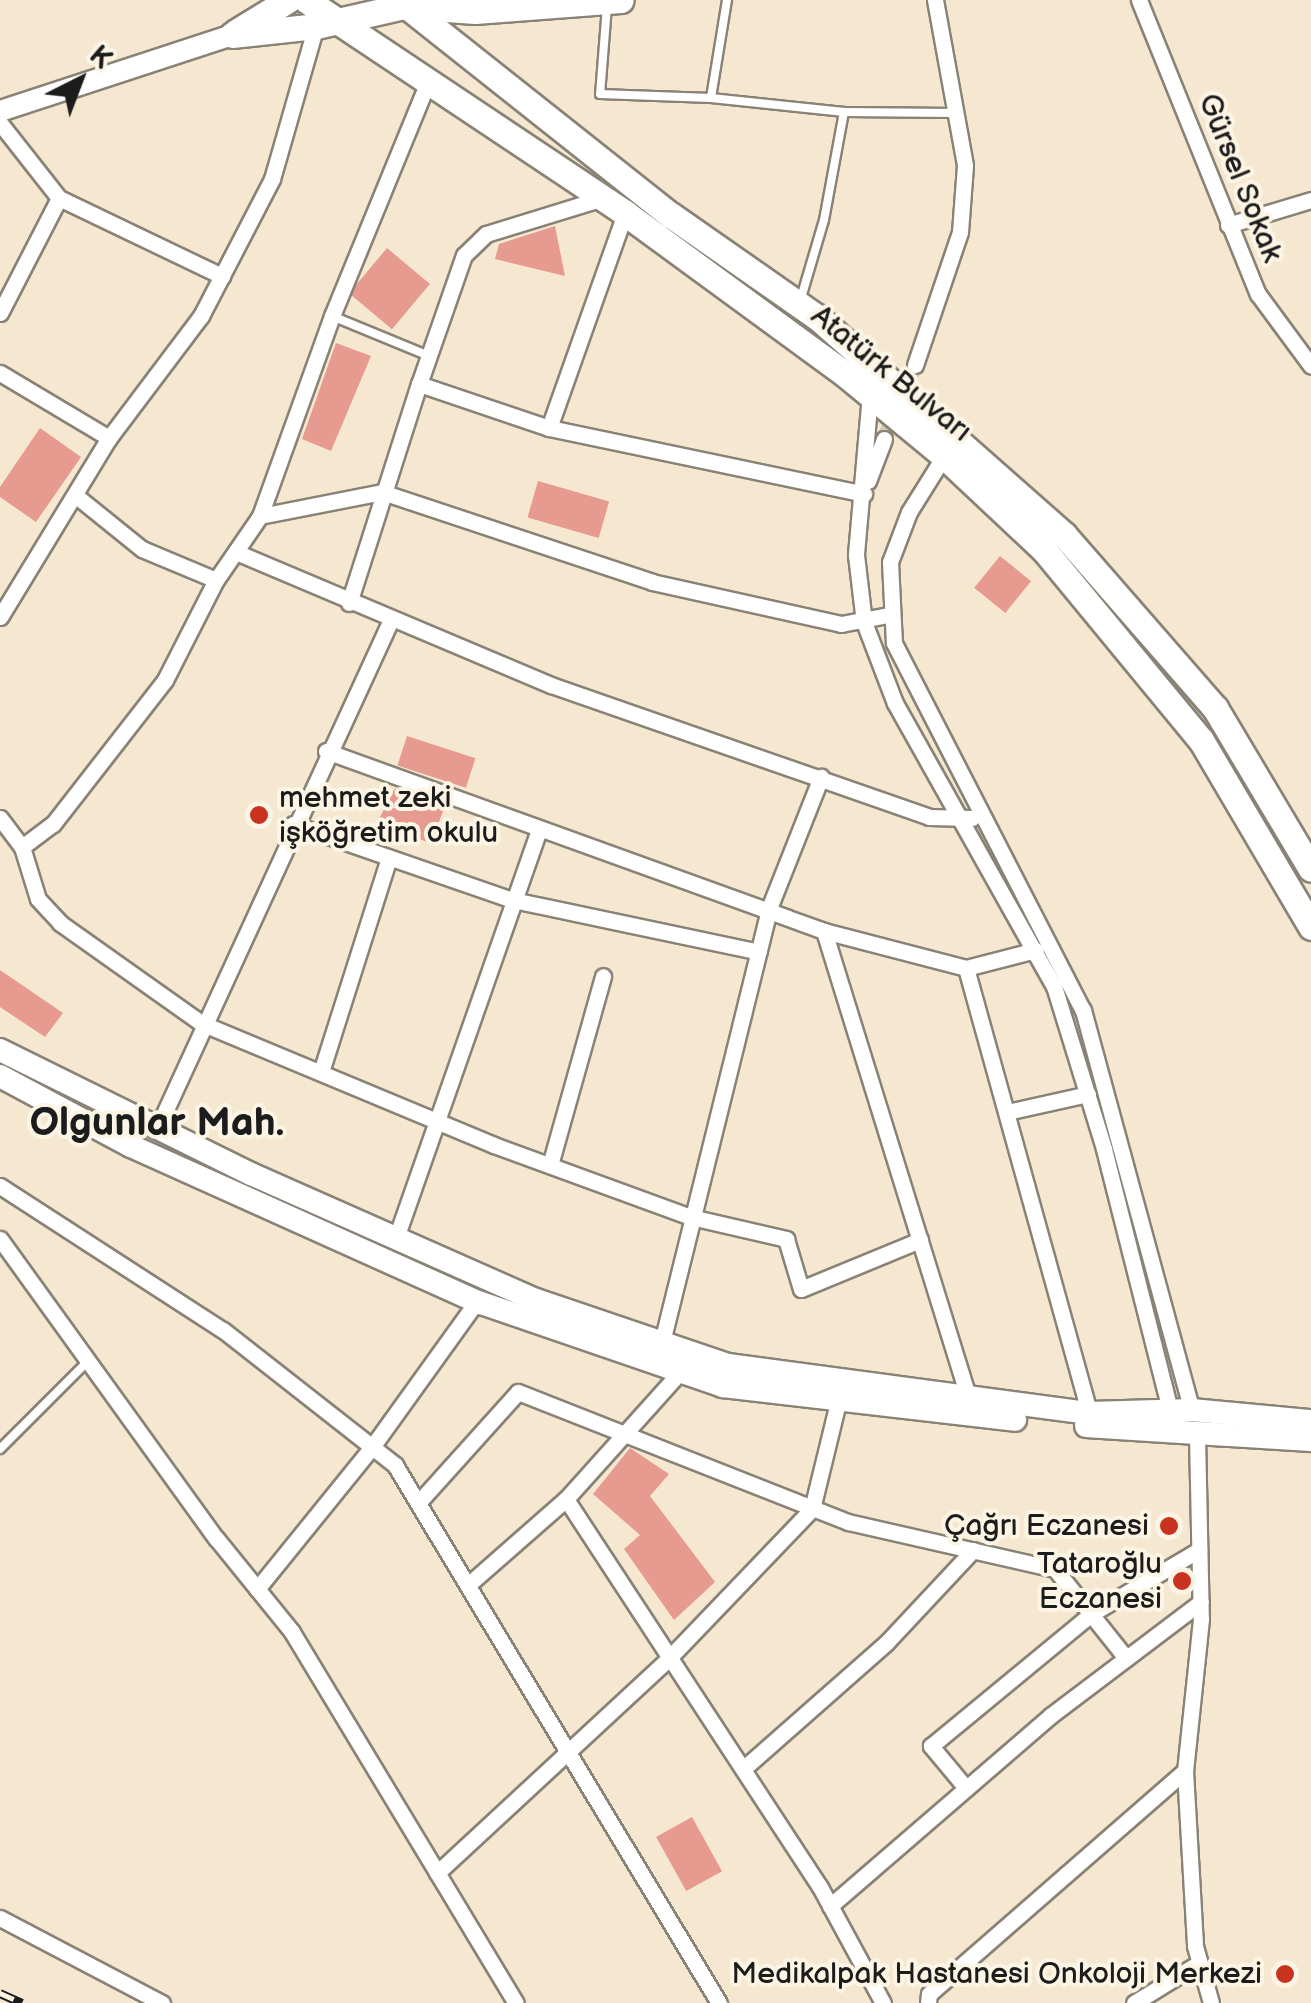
<!DOCTYPE html>
<html>
<head>
<meta charset="utf-8">
<style>
  body { margin:0 }
  #map { position:relative; width:1311px; height:2003px; overflow:hidden; background:#f6e8d0; font-family:"Balsamiq Sans",sans-serif }
  div>[style] { position:absolute }
  [style*='--x'] { left:calc(var(--x)*1px); top:calc(var(--y)*1px); width:calc(var(--w)*1px); rotate:calc(var(--a)*1deg) }
  .building>* { inset:0; background:#e69a90; transform-origin:0 0 }
  .minor-tunnel>* { height:15px; margin-top:-7.5px; transform-origin:0; background:repeating-linear-gradient(90deg,#d5c9b5 0 15px,transparent 0 23px) }
  .roads { filter:drop-shadow(2px 0 #898276) drop-shadow(-2px 0 #898276) drop-shadow(0 2px #898276) drop-shadow(0 -2px #898276) }
  .service>* { height:8px; margin:-4px; padding:0 4px; transform-origin:4px; border-radius:4px; background:#fff }
  .minor>* { height:15px; margin:-7.5px; padding:0 7.5px; transform-origin:7.5px; border-radius:7.5px; background:#fff }
  .tertiary>* { height:20px; margin:-10px; padding:0 10px; transform-origin:10px; border-radius:10px; background:#fff }
  .secondary>* { height:22px; margin:-11px; padding:0 11px; transform-origin:11px; border-radius:11px; background:#fff }
  .primary>* { height:25px; margin:-12.5px; padding:0 12.5px; transform-origin:12.5px; border-radius:12.5px; background:#fff }
  .rail>* { height:9px; margin-top:-4.5px; transform-origin:0; background:repeating-linear-gradient(90deg,#fcf5e5 0 15px,#1c1c1c 0 30px); box-sizing:border-box; border-block:2px solid #1c1c1c }
  .dots>* { width:28px; height:28px; translate:-50% -50%; box-sizing:border-box; border:5px solid #fcf5e5; border-radius:50% }
  span { translate:-50% -50%; white-space:nowrap; text-align:center; line-height:1.15; -webkit-text-stroke:8px #fcf5e5; paint-order:stroke }
  .street-label { font-size:30px; color:#1c1c1c }
  .poi-label { font-size:30px; color:#1c1c1c }
  .left { translate:0 -50%; text-align:left }
  .right { translate:-100% -50%; text-align:right }
  .district-label { font-size:40px; color:#1c1c1c; font-weight:700 }
  .north { position:absolute; left:30px; top:30px; width:100px; height:100px; -webkit-text-stroke:8px #fcf5e5; paint-order:stroke; rotate:42deg; font-size:28px; font-weight:700; line-height:40px; text-align:center; color:#1c1c1c }
  .north::after { content:''; display:block; margin:auto; width:35px; height:45px; background:#1c1c1c; clip-path:polygon(50% 0,100% 100%,50% 72%,0 100%) }
</style>
</head>
<body>
<div id="map">
  <div class="building">
    <i style="clip-path:polygon(555px 226px,565px 276px,495px 259px,499px 244px)"></i>
    <i style="left:387px;top:248px;width:56px;height:59px;rotate:40deg"></i>
    <i style="clip-path:polygon(336px 343px,371px 356px,331px 451px,302px 439px)"></i>
    <i style="clip-path:polygon(40px 428px,81px 457px,36px 522px,0 497px,0 487px)"></i>
    <i style="left:538px;top:481px;width:74px;height:38px;rotate:16deg"></i>
    <i style="left:1000px;top:556px;width:40px;height:41px;rotate:39deg"></i>
    <i style="left:407px;top:736px;width:72px;height:31px;rotate:18deg"></i>
    <i style="clip-path:polygon(395px 788px,445px 806px,431px 843px,376px 825px)"></i>
    <i style="clip-path:polygon(0 970px,63px 1013px,45px 1037px,0 1007px)"></i>
    <i style="clip-path:polygon(630px 1448px,669px 1474px,650px 1496px,715px 1582px,674px 1620px,624px 1549px,640px 1535px,593px 1494px)"></i>
    <i style="left:692px;top:1817px;width:62px;height:41px;rotate:61deg"></i>
  </div>
  <div class="minor-tunnel">
    <i style="--x:884;--y:439;--w:80;--a:-67.3"></i>
  </div>
  <div class="roads">
    <div class="service">
      <i style="--x:727;--y:0;--w:99;--a:99.3"></i>
      <i style="--x:711;--y:98;--w:134;--a:6"></i>
      <i style="--x:844;--y:112;--w:112;--a:0.5"></i>
      <i style="--x:607;--y:6;--w:88;--a:94.5"></i>
      <i style="--x:600;--y:94;--w:111;--a:2.1"></i>
      <i style="--x:801;--y:298;--w:81;--a:-73.6"></i>
      <i style="--x:824;--y:220;--w:110;--a:-79.5"></i>
      <i style="--x:332;--y:316;--w:105;--a:22.4"></i>
      <i style="--x:0;--y:1449;--w:124;--a:-45"></i>
    </div>
    <div class="minor">
      <i style="--x:1139;--y:0;--w:317;--a:68"></i>
      <i style="--x:1258;--y:294;--w:89;--a:53.6"></i>
      <i style="--x:0;--y:123;--w:95;--a:51.8"></i>
      <i style="--x:59;--y:198;--w:181;--a:25.6"></i>
      <i style="--x:603;--y:198;--w:122;--a:162.9"></i>
      <i style="--x:486;--y:234;--w:30;--a:136"></i>
      <i style="--x:464;--y:255;--w:137;--a:109.2"></i>
      <i style="--x:419;--y:384;--w:137;--a:18.7"></i>
      <i style="--x:549;--y:428;--w:322;--a:11.8"></i>
      <i style="--x:1228;--y:225;--w:87;--a:-16.8"></i>
      <i style="--x:0;--y:313;--w:129;--a:-62.8"></i>
      <i style="--x:915;--y:365;--w:140;--a:-71.3"></i>
      <i style="--x:960;--y:232;--w:67;--a:-85.7"></i>
      <i style="--x:965;--y:165;--w:168;--a:-100.3"></i>
      <i style="--x:0;--y:373;--w:127;--a:30.8"></i>
      <i style="--x:870;--y:394;--w:162;--a:95"></i>
      <i style="--x:856;--y:555;--w:67;--a:83.2"></i>
      <i style="--x:864;--y:622;--w:87;--a:69.1"></i>
      <i style="--x:895;--y:703;--w:325;--a:60.7"></i>
      <i style="--x:1054;--y:986;--w:170;--a:72.9"></i>
      <i style="--x:1104;--y:1149;--w:269;--a:75.8"></i>
      <i style="--x:549;--y:428;--w:228;--a:-70.5"></i>
      <i style="--x:944;--y:456;--w:66;--a:122"></i>
      <i style="--x:909;--y:512;--w:53;--a:110.8"></i>
      <i style="--x:890;--y:562;--w:81;--a:87.2"></i>
      <i style="--x:894;--y:643;--w:413;--a:62.8"></i>
      <i style="--x:1083;--y:1010;--w:415;--a:74.8"></i>
      <i style="--x:868;--y:481;--w:45;--a:-69.1"></i>
      <i style="--x:75;--y:495;--w:86;--a:38.9"></i>
      <i style="--x:142;--y:549;--w:80;--a:22.7"></i>
      <i style="--x:260;--y:516;--w:213;--a:-70.2"></i>
      <i style="--x:332;--y:316;--w:256;--a:-67.7"></i>
      <i style="--x:236;--y:552;--w:342;--a:22.9"></i>
      <i style="--x:551;--y:685;--w:400;--a:19.2"></i>
      <i style="--x:929;--y:817;--w:43;--a:1.3"></i>
      <i style="--x:349;--y:603;--w:230;--a:-72.3"></i>
      <i style="--x:0;--y:617;--w:210;--a:-58.7"></i>
      <i style="--x:109;--y:438;--w:153;--a:-53"></i>
      <i style="--x:201;--y:316;--w:154;--a:-62.6"></i>
      <i style="--x:272;--y:179;--w:159;--a:-74"></i>
      <i style="--x:326;--y:751;--w:530;--a:19.87"></i>
      <i style="--x:824;--y:931;--w:147;--a:14.6"></i>
      <i style="--x:966;--y:968;--w:72;--a:-14.4"></i>
      <i style="--x:0;--y:818;--w:36;--a:53"></i>
      <i style="--x:22;--y:847;--w:54;--a:72.9"></i>
      <i style="--x:38;--y:899;--w:33;--a:47"></i>
      <i style="--x:60;--y:923;--w:173;--a:35.3"></i>
      <i style="--x:201;--y:1023;--w:317;--a:22.6"></i>
      <i style="--x:494;--y:1145;--w:210;--a:20.1"></i>
      <i style="--x:691;--y:1217;--w:98;--a:13"></i>
      <i style="--x:786;--y:1239;--w:52;--a:73.3"></i>
      <i style="--x:801;--y:1289;--w:129;--a:-22.4"></i>
      <i style="--x:293;--y:824;--w:233;--a:19.1"></i>
      <i style="--x:513;--y:900;--w:251;--a:11.9"></i>
      <i style="--x:22;--y:847;--w:39;--a:-37"></i>
      <i style="--x:53;--y:824;--w:182;--a:-52.1"></i>
      <i style="--x:165;--y:680;--w:112;--a:-63"></i>
      <i style="--x:216;--y:580;--w:78;--a:-55.5"></i>
      <i style="--x:260;--y:516;--w:124;--a:-11.1"></i>
      <i style="--x:382;--y:492;--w:285;--a:18.4"></i>
      <i style="--x:652;--y:582;--w:194;--a:12.5"></i>
      <i style="--x:841;--y:624;--w:48;--a:-10.8"></i>
      <i style="--x:824;--y:931;--w:490;--a:72.8"></i>
      <i style="--x:966;--y:968;--w:462;--a:74.5"></i>
      <i style="--x:321;--y:1072;--w:225;--a:-72.4"></i>
      <i style="--x:1007;--y:1112;--w:83;--a:-12.5"></i>
      <i style="--x:157;--y:1129;--w:558;--a:-65.32"></i>
      <i style="--x:550;--y:1165;--w:196;--a:-74.3"></i>
      <i style="--x:0;--y:1186;--w:265;--a:32.9"></i>
      <i style="--x:223;--y:1330;--w:219;--a:38.1"></i>
      <i style="--x:395;--y:1465;--w:628;--a:58.94"></i>
      <i style="--x:396;--y:1238;--w:433;--a:-70.7"></i>
      <i style="--x:0;--y:1239;--w:369;--a:54.2"></i>
      <i style="--x:216;--y:1538;--w:121;--a:51"></i>
      <i style="--x:292;--y:1632;--w:433;--a:58.9"></i>
      <i style="--x:662;--y:1342;--w:449;--a:-76.1"></i>
      <i style="--x:770;--y:906;--w:139;--a:-68.4"></i>
      <i style="--x:680;--y:1372;--w:171;--a:131.9"></i>
      <i style="--x:566;--y:1499;--w:464;--a:56.8"></i>
      <i style="--x:820;--y:1887;--w:132;--a:61.5"></i>
      <i style="--x:1197;--y:1435;--w:184;--a:88.8"></i>
      <i style="--x:1201;--y:1619;--w:153;--a:96"></i>
      <i style="--x:1185;--y:1771;--w:175;--a:86.7"></i>
      <i style="--x:1195;--y:1946;--w:59;--a:74.3"></i>
      <i style="--x:418;--y:1503;--w:149;--a:-48"></i>
      <i style="--x:518;--y:1392;--w:355;--a:21.5"></i>
      <i style="--x:848;--y:1522;--w:212;--a:12.8"></i>
      <i style="--x:1055;--y:1569;--w:114;--a:51.4"></i>
      <i style="--x:468;--y:1585;--w:130;--a:-41.3"></i>
      <i style="--x:257;--y:1589;--w:183;--a:-51"></i>
      <i style="--x:372;--y:1447;--w:180;--a:-54.3"></i>
      <i style="--x:743;--y:1769;--w:192;--a:-41.4"></i>
      <i style="--x:887;--y:1642;--w:126;--a:-46.9"></i>
      <i style="--x:966;--y:1788;--w:55;--a:-129.8"></i>
      <i style="--x:931;--y:1746;--w:207;--a:-39.5"></i>
      <i style="--x:1091;--y:1614;--w:126;--a:-30.7"></i>
      <i style="--x:437;--y:1873;--w:318;--a:-42.8"></i>
      <i style="--x:670;--y:1657;--w:205;--a:-46.2"></i>
      <i style="--x:812;--y:1509;--w:110;--a:-76.3"></i>
      <i style="--x:830;--y:1906;--w:291;--a:-40.8"></i>
      <i style="--x:1050;--y:1716;--w:189;--a:-37.1"></i>
      <i style="--x:0;--y:1918;--w:183;--a:27.7"></i>
      <i style="--x:928;--y:2003;--w:9;--a:-84"></i>
      <i style="--x:929;--y:1994;--w:340;--a:-41.1"></i>
      <i style="--x:1134;--y:2003;--w:76;--a:-31.6"></i>
    </div>
    <div class="tertiary">
      <i style="--x:0;--y:111;--w:244;--a:-18.1"></i>
    </div>
    <div class="secondary">
      <i style="--x:0;--y:1050;--w:280;--a:26.3"></i>
      <i style="--x:251;--y:1174;--w:312;--a:23.9"></i>
      <i style="--x:536;--y:1300;--w:203;--a:18.7"></i>
      <i style="--x:728;--y:1365;--w:364;--a:7.6"></i>
      <i style="--x:1089;--y:1413;--w:103;--a:-1.7"></i>
      <i style="--x:1192;--y:1410;--w:120;--a:5.3"></i>
      <i style="--x:0;--y:1076;--w:149;--a:28.1"></i>
      <i style="--x:131;--y:1146;--w:384;--a:24.2"></i>
      <i style="--x:481;--y:1303;--w:256;--a:18.9"></i>
      <i style="--x:723;--y:1386;--w:294;--a:6.6"></i>
      <i style="--x:1086;--y:1426;--w:225;--a:3.6"></i>
    </div>
    <div class="primary">
      <i style="--x:306;--y:0;--w:384;--a:33.7"></i>
      <i style="--x:625;--y:213;--w:273;--a:36.2"></i>
      <i style="--x:845;--y:374;--w:129;--a:39.6"></i>
      <i style="--x:944;--y:456;--w:139;--a:43.2"></i>
      <i style="--x:1045;--y:551;--w:245;--a:50.5"></i>
      <i style="--x:1201;--y:740;--w:217;--a:59.5"></i>
      <i style="--x:399;--y:0;--w:348;--a:38.4"></i>
      <i style="--x:672;--y:216;--w:177;--a:34.9"></i>
      <i style="--x:817;--y:317;--w:329;--a:41.4"></i>
      <i style="--x:1064;--y:535;--w:230;--a:48.9"></i>
      <i style="--x:1215;--y:708;--w:187;--a:59.2"></i>
      <i style="--x:236;--y:32;--w:61;--a:-31.6"></i>
      <i style="--x:232;--y:35;--w:84;--a:-6.1"></i>
      <i style="--x:316;--y:26;--w:90;--a:-12.8"></i>
      <i style="--x:404;--y:6;--w:71;--a:4"></i>
      <i style="--x:475;--y:11;--w:146;--a:-4.3"></i>
    </div>
  </div>
  <div class="rail">
    <i style="--x:0;--y:1993;--w:24;--a:24"></i>
  </div>
  <div class="dots">
    <i style="left:259px;top:815px;background:#c8321e"></i>
    <i style="left:1169px;top:1526px;background:#c8321e"></i>
    <i style="left:1182px;top:1581px;background:#c8321e"></i>
    <i style="left:1285px;top:1974px;background:#c8321e"></i>
  </div>
  <div class="street-label">
    <span style="left:1240px;top:178px;rotate:68deg">Gürsel Sokak</span>
    <span style="left:891px;top:374px;rotate:39deg">Atatürk Bulvarı</span>
  </div>
  <div class="poi-label">
    <span class="left" style="left:279px;top:815px">mehmet zeki<br>işköğretim okulu</span>
    <span class="right" style="left:1149px;top:1526px">Çağrı Eczanesi</span>
    <span class="right" style="left:1162px;top:1581px">Tataroğlu<br>Eczanesi</span>
    <span class="right" style="left:1262px;top:1974px">Medikalpak Hastanesi Onkoloji Merkezi</span>
  </div>
  <div class="district-label">
    <span style="left:157px;top:1123px">Olgunlar Mah.</span>
  </div>
  <div class="north">K</div>
</div>
</body>
</html>
